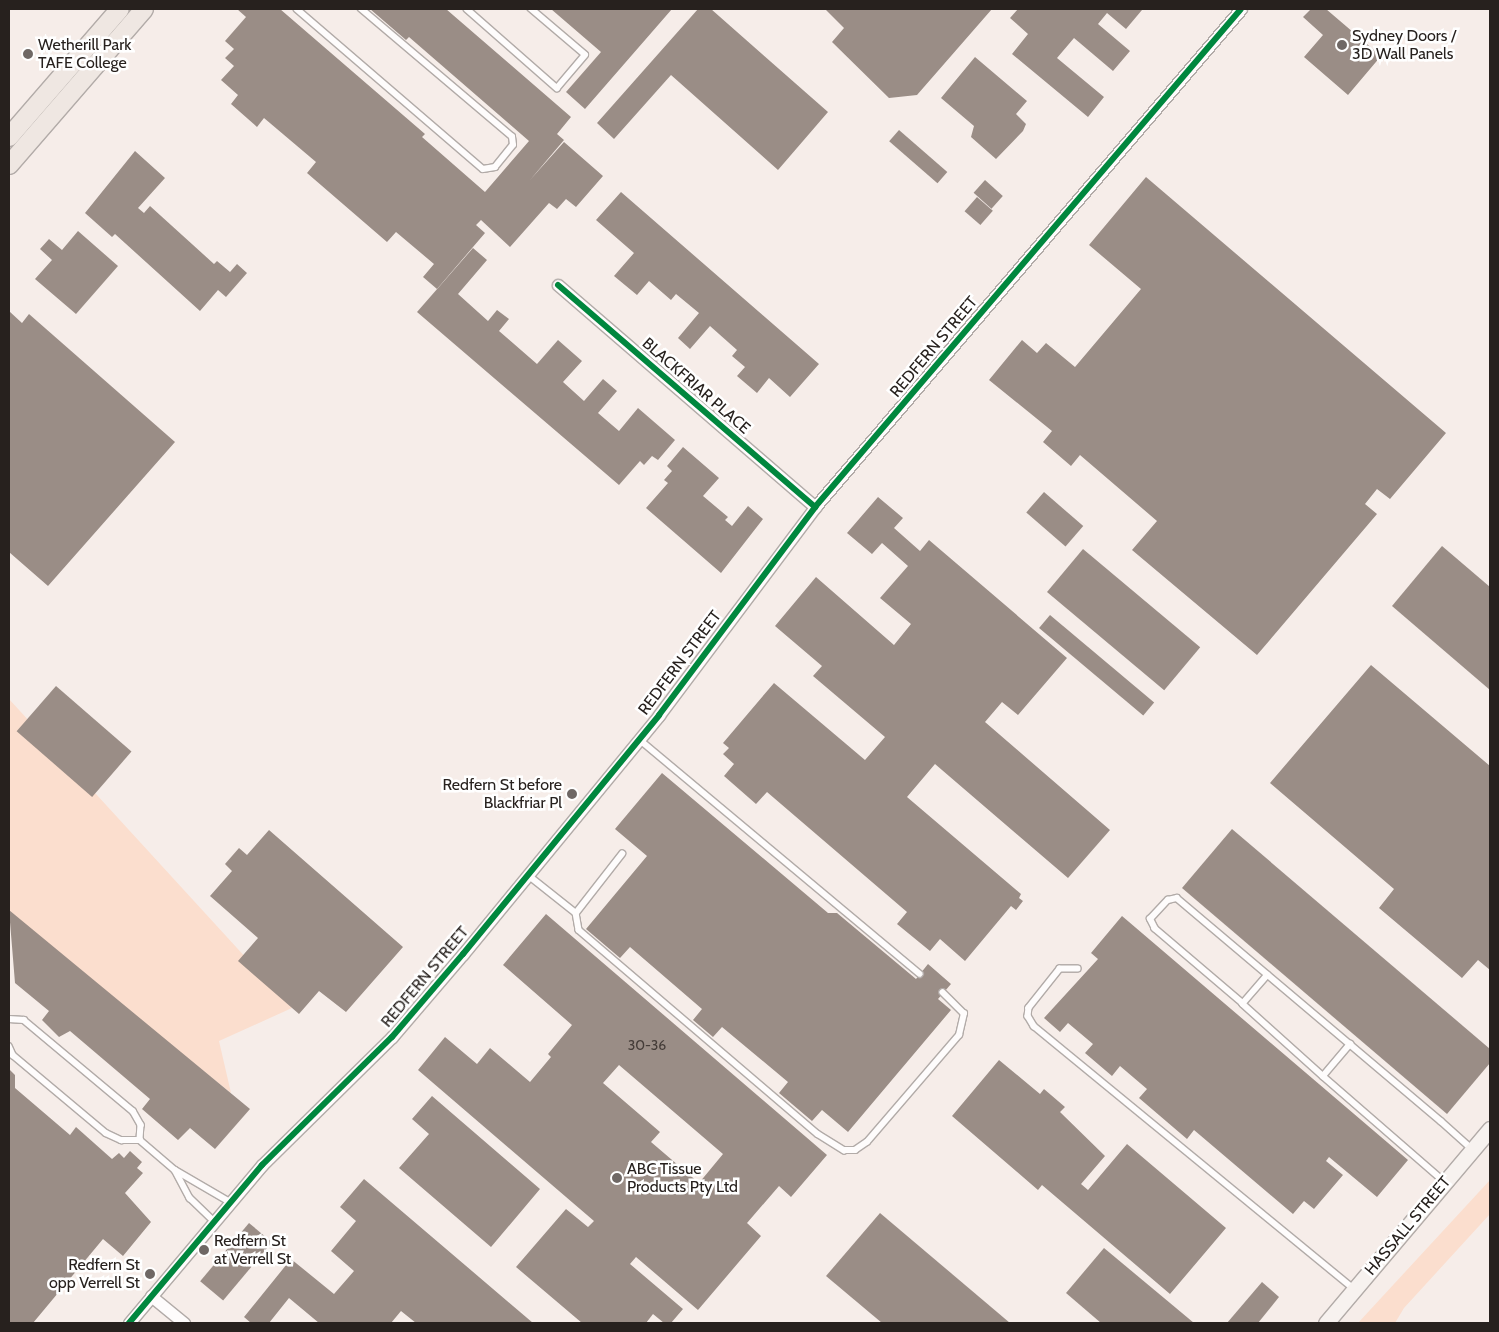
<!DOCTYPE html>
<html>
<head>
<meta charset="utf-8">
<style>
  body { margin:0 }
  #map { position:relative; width:1499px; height:1332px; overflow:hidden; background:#f6ede9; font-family:Cabin,sans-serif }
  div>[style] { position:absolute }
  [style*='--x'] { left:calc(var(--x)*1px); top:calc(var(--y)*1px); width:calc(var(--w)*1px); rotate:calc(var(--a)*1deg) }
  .green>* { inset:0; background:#fbdece }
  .building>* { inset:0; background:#9a8d86; transform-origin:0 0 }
  .roads { filter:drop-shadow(1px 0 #b2aba8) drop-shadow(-1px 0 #b2aba8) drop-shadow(0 1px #b2aba8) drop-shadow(0 -1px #b2aba8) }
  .lane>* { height:5.5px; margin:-2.75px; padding:0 2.75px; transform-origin:2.75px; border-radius:2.75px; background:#fefcfc }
  .street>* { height:11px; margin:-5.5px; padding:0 5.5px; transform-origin:5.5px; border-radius:5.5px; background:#fefcfc }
  .secondary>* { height:15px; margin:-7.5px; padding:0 7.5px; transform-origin:7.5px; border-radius:7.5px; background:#f7f2ef }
  .primary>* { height:18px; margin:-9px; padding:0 9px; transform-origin:9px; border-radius:9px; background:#efe7e2 }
  .cycleway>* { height:6px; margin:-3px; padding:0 3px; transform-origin:3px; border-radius:3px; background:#00873e }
  .dots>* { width:14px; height:14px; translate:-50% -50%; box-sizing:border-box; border:2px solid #fff; border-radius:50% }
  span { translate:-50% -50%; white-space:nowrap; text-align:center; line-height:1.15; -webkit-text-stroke:5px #fff; paint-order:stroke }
  .number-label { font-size:14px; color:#443c38 }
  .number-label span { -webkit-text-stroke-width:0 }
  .poi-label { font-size:16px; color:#27211e }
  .left { translate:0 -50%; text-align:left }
  .right { translate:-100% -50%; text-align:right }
  .street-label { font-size:16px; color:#27211e }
  .frame { position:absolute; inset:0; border:10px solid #27211e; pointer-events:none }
</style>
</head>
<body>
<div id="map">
  <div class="green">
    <i style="clip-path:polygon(9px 699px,292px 1008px,219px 1041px,231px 1093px,9px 916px)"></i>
    <i style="clip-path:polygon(1490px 1180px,1490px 1214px,1404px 1308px,1395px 1323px,1358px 1323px)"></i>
  </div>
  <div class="building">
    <i style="clip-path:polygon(237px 9px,280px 9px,425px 134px,422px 137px,485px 192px,529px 141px,409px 37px,406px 40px,370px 9px,446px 9px,571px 117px,557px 134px,564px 140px,530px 180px,564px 142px,603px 176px,576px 207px,566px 199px,557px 209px,549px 203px,510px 247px,481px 220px,476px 225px,485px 233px,437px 289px,423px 277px,434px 264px,396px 232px,387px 242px,307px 173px,316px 162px,264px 118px,257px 127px,231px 104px,238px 95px,221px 80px,234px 66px,225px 58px,234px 49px,225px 41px,246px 17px)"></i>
    <i style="clip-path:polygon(551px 9px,672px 9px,585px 109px,566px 92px,601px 52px)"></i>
    <i style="clip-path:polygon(698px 9px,711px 9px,828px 112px,778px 170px,671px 75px,614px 139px,597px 123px)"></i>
    <i style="clip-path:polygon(825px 9px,992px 9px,917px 95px,889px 98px,832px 42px,844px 28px)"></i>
    <i style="clip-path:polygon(1018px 9px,1142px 10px,1126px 29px,1107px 13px,1098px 24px,1130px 51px,1113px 71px,1074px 38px,1057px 58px,1104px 97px,1088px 117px,1012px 54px,1028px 34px,1010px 18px)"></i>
    <i style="clip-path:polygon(1311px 9px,1326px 9px,1381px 56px,1348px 95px,1304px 57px,1323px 35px,1303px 17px)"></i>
    <i style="clip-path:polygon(975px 57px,1027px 101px,1016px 114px,1026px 124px,1023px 131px,996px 159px,971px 137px,974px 126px,941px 98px)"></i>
    <i style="left:899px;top:130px;width:64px;height:15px;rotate:41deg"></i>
    <i style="clip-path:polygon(135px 151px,165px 178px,138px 208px,144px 213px,150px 206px,214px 264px,217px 261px,230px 272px,237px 264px,247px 273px,226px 297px,218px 290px,200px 311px,115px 234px,112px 237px,85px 213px)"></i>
    <i style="clip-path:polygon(1146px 177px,1446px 433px,1390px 499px,1377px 489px,1365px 504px,1377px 514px,1257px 655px,1132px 550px,1157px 521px,1080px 455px,1071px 466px,1043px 442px,1052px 431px,989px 380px,1022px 340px,1037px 353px,1046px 343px,1075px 367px,1141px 289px,1089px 245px)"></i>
    <i style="left:985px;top:180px;width:24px;height:17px;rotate:42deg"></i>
    <i style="clip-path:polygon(621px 192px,819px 364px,790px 397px,769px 378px,757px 393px,737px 376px,745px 367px,732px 356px,737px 350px,710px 326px,690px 349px,678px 338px,699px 313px,676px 294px,671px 300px,649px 281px,637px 295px,614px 276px,634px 253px,596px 220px)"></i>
    <i style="left:977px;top:197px;width:21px;height:19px;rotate:41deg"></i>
    <i style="clip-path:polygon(78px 231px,118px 266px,76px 314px,35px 279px,52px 260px,40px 249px,49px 239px,62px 250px)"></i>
    <i style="clip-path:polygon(473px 248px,487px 260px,458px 294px,488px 321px,497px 310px,509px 319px,499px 331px,537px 364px,558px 340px,582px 361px,563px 382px,584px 401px,603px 379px,617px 391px,598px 413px,619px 431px,638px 408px,675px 440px,658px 460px,652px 456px,644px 465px,640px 461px,619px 485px,417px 312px)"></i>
    <i style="clip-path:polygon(9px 311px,22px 323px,29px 314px,175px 442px,48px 586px,9px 552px)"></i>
    <i style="clip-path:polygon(683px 447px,719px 478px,703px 496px,728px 517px,725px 520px,732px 526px,748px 506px,763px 519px,721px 573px,646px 508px,668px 483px,664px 480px,672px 471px,667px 466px)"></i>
    <i style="left:1044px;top:492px;width:52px;height:27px;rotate:41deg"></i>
    <i style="clip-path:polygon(878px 497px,903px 518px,894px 528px,920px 551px,929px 540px,1067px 658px,1018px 715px,1002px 702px,985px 722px,1110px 830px,1068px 878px,935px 764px,907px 797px,1021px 894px,1019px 898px,1023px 901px,1016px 910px,1011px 906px,965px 961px,940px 939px,930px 951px,897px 924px,907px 912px,767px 792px,756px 804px,724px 776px,734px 764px,723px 754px,729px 748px,723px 743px,774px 683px,865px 760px,885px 737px,813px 676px,822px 666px,775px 626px,816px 577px,894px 645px,911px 624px,880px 598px,908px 566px,882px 543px,872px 554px,847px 533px)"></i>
    <i style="clip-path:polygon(1442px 546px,1490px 587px,1490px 690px,1392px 606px)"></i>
    <i style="left:1083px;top:549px;width:153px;height:56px;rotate:40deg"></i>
    <i style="left:1050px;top:615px;width:136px;height:17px;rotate:40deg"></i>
    <i style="clip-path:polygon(1371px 665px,1490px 766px,1490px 970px,1478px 960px,1462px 978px,1379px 908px,1394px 889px,1270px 783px)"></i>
    <i style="left:56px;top:686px;width:100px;height:60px;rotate:41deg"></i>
    <i style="clip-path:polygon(662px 773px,828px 913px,837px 913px,916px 979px,928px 964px,951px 984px,938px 999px,951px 1010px,848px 1132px,822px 1110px,812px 1121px,779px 1093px,788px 1082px,722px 1027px,713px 1037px,693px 1020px,702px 1009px,630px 947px,620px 958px,586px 929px,647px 856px,615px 829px)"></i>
    <i style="clip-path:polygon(1232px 829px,1490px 1049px,1490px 1063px,1447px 1114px,1182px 888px)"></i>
    <i style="clip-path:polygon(269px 830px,403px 947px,346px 1012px,319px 991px,299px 1014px,238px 961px,258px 938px,210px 896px,232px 871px,225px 864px,239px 848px,247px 855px)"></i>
    <i style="clip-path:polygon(9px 910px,250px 1109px,215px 1149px,190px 1128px,178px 1140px,142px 1109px,150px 1099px,70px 1031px,59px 1037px,42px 1020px,49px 1011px,15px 983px)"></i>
    <i style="clip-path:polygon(evenodd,546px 914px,827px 1155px,791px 1197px,779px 1186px,747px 1223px,761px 1236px,698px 1310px,636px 1257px,630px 1264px,683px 1309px,671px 1323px,664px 1323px,653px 1314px,646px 1323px,582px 1323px,516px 1267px,566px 1209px,588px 1227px,594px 1221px,418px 1070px,445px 1037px,477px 1064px,490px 1048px,530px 1082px,551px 1057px,548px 1054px,572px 1025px,503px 965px,546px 914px,619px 1065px,723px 1154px,699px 1183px,651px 1142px,660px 1132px,603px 1083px,619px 1065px)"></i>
    <i style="clip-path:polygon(1122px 916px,1408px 1160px,1377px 1197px,1329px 1157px,1326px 1161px,1343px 1175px,1314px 1209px,1304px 1201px,1293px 1214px,1194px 1130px,1187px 1139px,1139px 1098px,1147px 1089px,1120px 1066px,1112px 1076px,1085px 1053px,1093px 1044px,1068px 1023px,1060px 1032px,1044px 1018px,1098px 959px,1091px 953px)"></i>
    <i style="clip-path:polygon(999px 1060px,1040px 1094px,1044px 1089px,1065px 1107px,1060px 1112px,1105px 1156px,1081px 1184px,1088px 1190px,1127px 1144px,1226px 1228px,1170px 1294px,1042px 1185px,1038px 1190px,952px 1116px)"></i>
    <i style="clip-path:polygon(9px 1069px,15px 1075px,15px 1088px,70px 1135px,76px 1127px,112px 1159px,119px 1153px,124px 1158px,130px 1151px,142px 1162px,137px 1168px,143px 1173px,125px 1193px,151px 1222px,123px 1256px,103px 1239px,33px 1323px,9px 1323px)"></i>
    <i style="clip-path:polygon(432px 1096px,540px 1189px,491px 1247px,399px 1168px,429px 1134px,412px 1119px)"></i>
    <i style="clip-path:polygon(364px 1179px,533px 1323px,416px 1323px,401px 1311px,391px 1323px,319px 1323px,289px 1298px,269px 1323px,251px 1323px,244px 1317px,291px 1259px,334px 1294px,354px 1271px,331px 1251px,356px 1221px,340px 1207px)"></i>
    <i style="clip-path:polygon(880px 1213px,1010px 1323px,882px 1323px,826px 1276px)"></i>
    <i style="left:249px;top:1223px;width:30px;height:76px;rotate:40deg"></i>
    <i style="clip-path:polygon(1104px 1248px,1194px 1323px,1101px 1323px,1066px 1293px)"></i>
    <i style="clip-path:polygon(1262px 1282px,1279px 1297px,1258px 1323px,1227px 1323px)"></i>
  </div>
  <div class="roads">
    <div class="lane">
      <i style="--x:297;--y:9;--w:245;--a:40.7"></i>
      <i style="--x:483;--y:169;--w:12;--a:-9"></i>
      <i style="--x:495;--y:167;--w:28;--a:-51"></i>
      <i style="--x:513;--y:145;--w:8;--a:-97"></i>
      <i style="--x:512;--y:137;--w:198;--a:-139.7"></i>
      <i style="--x:467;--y:9;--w:120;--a:41.3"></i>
      <i style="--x:557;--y:88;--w:43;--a:-49.7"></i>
      <i style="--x:585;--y:55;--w:71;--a:-139.6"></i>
      <i style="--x:639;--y:739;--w:366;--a:39.9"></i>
      <i style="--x:528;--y:875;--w:61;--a:38.4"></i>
      <i style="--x:576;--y:913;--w:17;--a:80"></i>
      <i style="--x:579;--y:930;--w:314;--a:40.5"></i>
      <i style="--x:818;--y:1134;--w:31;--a:32"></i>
      <i style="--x:844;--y:1150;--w:11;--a:0"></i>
      <i style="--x:855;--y:1150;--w:14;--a:-34"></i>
      <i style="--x:867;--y:1142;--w:141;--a:-49.3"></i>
      <i style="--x:959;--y:1035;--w:22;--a:-77"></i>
      <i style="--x:964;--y:1014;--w:30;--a:-135"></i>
      <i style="--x:576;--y:913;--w:75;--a:-52.1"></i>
      <i style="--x:1078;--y:969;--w:18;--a:180"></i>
      <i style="--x:1060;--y:969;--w:50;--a:128.5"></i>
      <i style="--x:1029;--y:1008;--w:8;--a:97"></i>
      <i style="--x:1028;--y:1016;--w:12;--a:59"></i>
      <i style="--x:1034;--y:1026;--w:414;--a:39.4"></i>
      <i style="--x:1268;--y:975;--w:38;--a:131"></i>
      <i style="--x:1243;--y:1004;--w:116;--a:-139.6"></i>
      <i style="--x:1155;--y:929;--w:11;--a:-117"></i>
      <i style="--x:1150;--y:919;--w:26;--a:-47"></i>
      <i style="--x:1168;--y:900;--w:9;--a:-13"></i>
      <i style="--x:1177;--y:898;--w:346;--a:40.2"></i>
      <i style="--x:1441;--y:1121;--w:40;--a:42"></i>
      <i style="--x:1243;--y:1004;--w:108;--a:42"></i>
      <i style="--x:1323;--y:1076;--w:42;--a:-49.8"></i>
      <i style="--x:9;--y:1019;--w:15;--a:4"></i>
      <i style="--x:24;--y:1020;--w:142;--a:39.9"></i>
      <i style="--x:133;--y:1111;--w:16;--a:60"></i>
      <i style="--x:141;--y:1125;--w:15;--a:94"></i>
      <i style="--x:9;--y:1046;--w:10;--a:66"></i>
      <i style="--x:13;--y:1055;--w:121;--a:40"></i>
      <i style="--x:106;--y:1133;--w:17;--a:25"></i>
      <i style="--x:121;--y:1140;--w:19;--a:0"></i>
      <i style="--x:140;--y:1140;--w:46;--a:40.6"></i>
      <i style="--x:175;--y:1170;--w:64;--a:30.2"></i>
      <i style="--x:1323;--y:1076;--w:160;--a:41"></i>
      <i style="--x:175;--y:1170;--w:32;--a:62"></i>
      <i style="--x:190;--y:1198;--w:33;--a:44"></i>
    </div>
    <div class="street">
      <i style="--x:558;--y:285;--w:340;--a:40.8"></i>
      <i style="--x:151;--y:1296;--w:43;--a:39.3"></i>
      <i style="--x:129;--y:1323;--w:207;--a:-49.9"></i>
      <i style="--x:262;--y:1165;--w:182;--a:-44.6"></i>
      <i style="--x:392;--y:1037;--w:109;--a:-49.5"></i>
      <i style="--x:463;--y:954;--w:309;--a:-50.6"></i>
      <i style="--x:659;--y:715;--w:260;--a:-53.1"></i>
      <i style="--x:815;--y:507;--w:655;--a:-49.46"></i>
    </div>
    <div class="secondary">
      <i style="--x:1326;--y:1323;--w:254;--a:-49.8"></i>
    </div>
    <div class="primary">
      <i style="--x:9;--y:137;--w:169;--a:-49.1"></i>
      <i style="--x:9;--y:165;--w:206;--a:-49.1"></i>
    </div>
  </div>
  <div class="cycleway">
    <i style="--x:558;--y:285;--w:340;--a:40.8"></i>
    <i style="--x:129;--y:1323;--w:207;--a:-49.9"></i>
    <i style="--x:262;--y:1165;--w:182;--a:-44.6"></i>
    <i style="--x:392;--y:1037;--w:109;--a:-49.5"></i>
    <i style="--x:463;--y:954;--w:309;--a:-50.6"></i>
    <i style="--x:659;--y:715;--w:260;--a:-53.1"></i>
    <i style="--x:815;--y:507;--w:655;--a:-49.46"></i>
  </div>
  <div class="dots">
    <i style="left:1342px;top:45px;background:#6f6865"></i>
    <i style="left:28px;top:54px;background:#6f6865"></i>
    <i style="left:572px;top:794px;background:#6f6865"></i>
    <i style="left:617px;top:1178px;background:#6f6865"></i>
    <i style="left:204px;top:1250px;background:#6f6865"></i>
    <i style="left:150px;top:1274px;background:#6f6865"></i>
  </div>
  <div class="number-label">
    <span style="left:647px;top:1045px">30-36</span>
  </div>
  <div class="poi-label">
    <span class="left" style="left:1352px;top:45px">Sydney Doors /<br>3D Wall Panels</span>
    <span class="left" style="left:38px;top:54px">Wetherill Park<br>TAFE College</span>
    <span class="right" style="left:562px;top:794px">Redfern St before<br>Blackfriar Pl</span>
    <span class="left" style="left:627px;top:1178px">ABC Tissue<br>Products Pty Ltd</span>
    <span class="left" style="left:214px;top:1250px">Redfern St<br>at Verrell St</span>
    <span class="right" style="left:140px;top:1274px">Redfern St<br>opp Verrell St</span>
  </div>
  <div class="street-label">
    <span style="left:934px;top:347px;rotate:-50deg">REDFERN STREET</span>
    <span style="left:696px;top:386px;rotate:41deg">BLACKFRIAR PLACE</span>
    <span style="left:680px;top:663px;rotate:-53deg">REDFERN STREET</span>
    <span style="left:425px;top:977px;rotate:-50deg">REDFERN STREET</span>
    <span style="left:1408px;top:1226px;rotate:-50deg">HASSALL STREET</span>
  </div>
  <div class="frame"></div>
</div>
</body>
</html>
